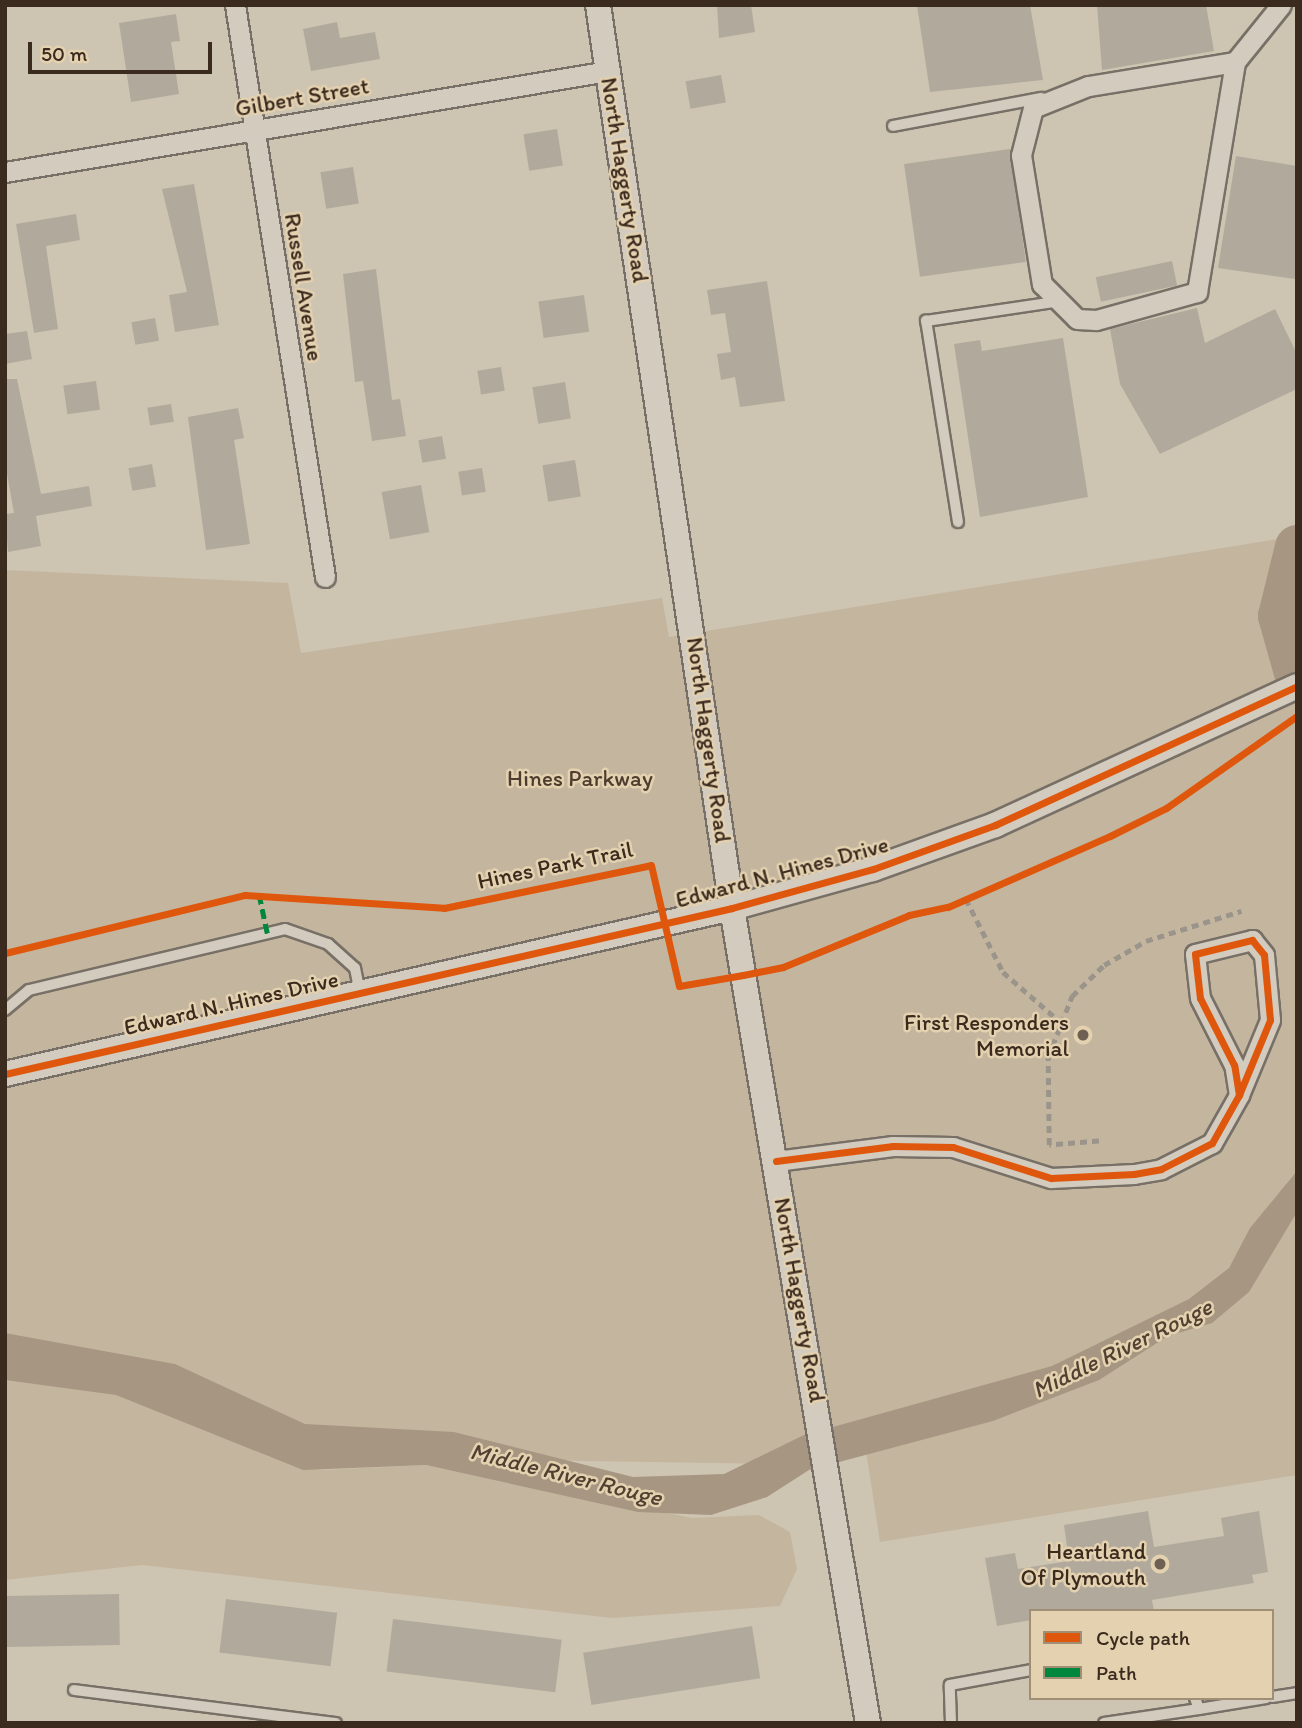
<!DOCTYPE html>
<html>
<head>
<meta charset="utf-8">
<style>
  body { margin:0 }
  #map { position:relative; width:1302px; height:1728px; overflow:hidden; background:#cec4b2; font-family:Itim,sans-serif }
  div>[style] { position:absolute }
  [style*='--x'] { left:calc(var(--x)*1px); top:calc(var(--y)*1px); width:calc(var(--w)*1px); rotate:calc(var(--a)*1deg) }
  .green>* { inset:0; background:#c4b69e }
  .water>* { inset:0; background:#a79782 }
  .river>* { height:44px; margin:-22px; padding:0 22px; transform-origin:22px; border-radius:22px; background:#a79782 }
  .building>* { inset:0; background:#b1aa9c; transform-origin:0 0 }
  .path>* { height:4.5px; margin-top:-2.25px; transform-origin:0; background:repeating-linear-gradient(90deg,#9b948a 0 7px,transparent 0 12px) }
  .roads { filter:drop-shadow(2px 0 #787066) drop-shadow(-2px 0 #787066) drop-shadow(0 2px #787066) drop-shadow(0 -2px #787066) }
  .service>* { height:10px; margin:-5px; padding:0 5px; transform-origin:5px; border-radius:5px; background:#d2cbbe }
  .minor>* { height:19px; margin:-9.5px; padding:0 9.5px; transform-origin:9.5px; border-radius:9.5px; background:#d2cbbe }
  .tertiary>* { height:24px; margin:-12px; padding:0 12px; transform-origin:12px; border-radius:12px; background:#d2cbbe }
  .quiet>* { height:5px; margin-top:-2.5px; transform-origin:0; background:repeating-linear-gradient(90deg,#00873e 0 10px,transparent 0 15px) }
  .cycleway>* { height:7px; margin:-3.5px; padding:0 3.5px; transform-origin:3.5px; border-radius:3.5px; background:#df570d }
  .dots>* { width:19px; height:19px; translate:-50% -50%; box-sizing:border-box; border:4px solid #e4d1af; border-radius:50% }
  span { translate:-50% -50%; white-space:nowrap; text-align:center; line-height:1.15; -webkit-text-stroke:5px #e4d1af; paint-order:stroke }
  .street-label { font-size:23px; color:#3b2a1e }
  .park-label { font-size:23px; color:#4e3d2f }
  .poi-label { font-size:23px; color:#3b2a1e }
  .right { translate:-100% -50%; text-align:right }
  .water-label { font-size:24px; color:#524032; font-style:italic }
  .frame { position:absolute; inset:0; border:7px solid #3b2a1e; pointer-events:none }
  .legend { position:absolute; left:1029px; top:1609px; width:245px; height:91px; box-sizing:border-box; background:#e4d1af; border:2px solid #a08e75; margin:0; padding:9px 12px; list-style:none; font-size:21px; color:#3b2a1e }
  .legend li { display:flex; align-items:center; gap:14px; height:35px }
  .legend b { width:35px; border:2px solid #a08e75 }
  .scale { position:absolute; left:28px; top:42px; width:184px; height:32px; box-sizing:border-box; border:4px solid #3b2a1e; border-top:0; padding-left:9px; font-size:21px; line-height:24px; white-space:nowrap; color:#3b2a1e; -webkit-text-stroke:5px #e4d1af; paint-order:stroke }
</style>
</head>
<body>
<div id="map">
  <div class="green">
    <i style="clip-path:polygon(1297px 536px,1297px 1475px,880px 1542px,866px 1451px,788px 1464px,267px 1456px,321px 1470px,426px 1465px,692px 1518px,759px 1515px,790px 1532px,797px 1569px,780px 1606px,612px 1618px,142px 1565px,5px 1580px,5px 570px,288px 583px,301px 653px,662px 598px,669px 637px)"></i>
  </div>
  <div class="water">
    <i style="clip-path:polygon(1297px 1171px,1297px 1212px,1249px 1292px,1212px 1323px,1168px 1336px,1099px 1380px,993px 1421px,809px 1470px,767px 1497px,711px 1515px,638px 1512px,426px 1465px,303px 1470px,116px 1395px,5px 1380px,5px 1333px,175px 1364px,305px 1424px,454px 1432px,633px 1477px,724px 1474px,804px 1435px,1052px 1366px,1189px 1299px,1229px 1268px,1250px 1228px)"></i>
  </div>
  <div class="river">
    <i style="--x:1297;--y:547;--w:71;--a:103.8"></i>
    <i style="--x:1280;--y:616;--w:62;--a:74.2"></i>
  </div>
  <div class="building">
    <i style="clip-path:polygon(717px 5px,751px 5px,755px 32px,719px 38px)"></i>
    <i style="clip-path:polygon(917px 5px,1030px 5px,1043px 80px,930px 92px)"></i>
    <i style="clip-path:polygon(1097px 5px,1206px 5px,1214px 51px,1102px 70px)"></i>
    <i style="clip-path:polygon(176px 14px,180px 41px,171px 42px,179px 94px,131px 102px,119px 23px)"></i>
    <i style="clip-path:polygon(337px 22px,340px 38px,375px 32px,380px 59px,311px 71px,303px 29px)"></i>
    <i style="left:721px;top:75px;width:28px;height:36px;rotate:80deg"></i>
    <i style="left:557px;top:129px;width:37px;height:34px;rotate:81deg"></i>
    <i style="left:1010px;top:149px;width:114px;height:107px;rotate:82deg"></i>
    <i style="clip-path:polygon(1236px 156px,1297px 166px,1295px 279px,1218px 268px)"></i>
    <i style="left:353px;top:167px;width:37px;height:33px;rotate:81deg"></i>
    <i style="clip-path:polygon(194px 184px,219px 325px,175px 332px,169px 295px,187px 292px,162px 189px)"></i>
    <i style="clip-path:polygon(76px 214px,80px 240px,46px 246px,58px 329px,34px 333px,16px 224px)"></i>
    <i style="left:1172px;top:261px;width:25px;height:78px;rotate:78deg"></i>
    <i style="clip-path:polygon(376px 269px,392px 400px,400px 399px,406px 436px,372px 441px,363px 381px,355px 382px,343px 274px)"></i>
    <i style="clip-path:polygon(767px 281px,785px 401px,740px 407px,735px 377px,721px 380px,717px 354px,731px 352px,725px 313px,711px 315px,707px 290px)"></i>
    <i style="left:584px;top:295px;width:37px;height:46px;rotate:82deg"></i>
    <i style="clip-path:polygon(1197px 308px,1205px 343px,1275px 309px,1297px 354px,1297px 389px,1160px 454px,1120px 384px,1110px 329px)"></i>
    <i style="left:155px;top:318px;width:23px;height:24px;rotate:80deg"></i>
    <i style="clip-path:polygon(27px 331px,32px 359px,5px 364px,5px 334px)"></i>
    <i style="clip-path:polygon(1063px 338px,1088px 497px,980px 517px,954px 344px,980px 340px,982px 351px)"></i>
    <i style="left:501px;top:367px;width:24px;height:24px;rotate:81deg"></i>
    <i style="clip-path:polygon(5px 379px,17px 379px,41px 494px,89px 486px,92px 506px,36px 516px,41px 546px,8px 552px,5px 514px,14px 513px,5px 463px)"></i>
    <i style="left:96px;top:381px;width:29px;height:33px;rotate:82deg"></i>
    <i style="left:565px;top:382px;width:37px;height:33px;rotate:81deg"></i>
    <i style="left:171px;top:404px;width:18px;height:24px;rotate:81deg"></i>
    <i style="clip-path:polygon(238px 408px,244px 438px,234px 440px,250px 544px,206px 550px,188px 417px)"></i>
    <i style="left:442px;top:436px;width:23px;height:24px;rotate:80deg"></i>
    <i style="left:575px;top:460px;width:37px;height:33px;rotate:81deg"></i>
    <i style="left:152px;top:464px;width:23px;height:24px;rotate:80deg"></i>
    <i style="left:482px;top:468px;width:24px;height:24px;rotate:81deg"></i>
    <i style="left:421px;top:485px;width:48px;height:40px;rotate:80deg"></i>
    <i style="clip-path:polygon(1148px 1511px,1154px 1547px,1224px 1536px,1221px 1518px,1259px 1511px,1268px 1572px,1252px 1575px,1254px 1583px,1152px 1600px,1154px 1611px,1031px 1611px,1031px 1620px,997px 1626px,985px 1558px,1015px 1553px,1018px 1569px,1069px 1561px,1064px 1525px)"></i>
    <i style="left:119px;top:1594px;width:51px;height:113px;rotate:89deg"></i>
    <i style="left:226px;top:1599px;width:112px;height:54px;rotate:7deg"></i>
    <i style="left:393px;top:1619px;width:170px;height:53px;rotate:7deg"></i>
    <i style="left:752px;top:1626px;width:53px;height:171px;rotate:81deg"></i>
  </div>
  <div class="path">
    <i style="--x:966;--y:899;--w:82;--a:63.1"></i>
    <i style="--x:1003;--y:972;--w:73;--a:41.1"></i>
    <i style="--x:1099;--y:1141;--w:50;--a:175.4"></i>
    <i style="--x:1049;--y:1145;--w:88;--a:-90.7"></i>
    <i style="--x:1048;--y:1057;--w:66;--a:-68.5"></i>
    <i style="--x:1072;--y:996;--w:45;--a:-44.1"></i>
    <i style="--x:1104;--y:965;--w:48;--a:-29.7"></i>
    <i style="--x:1146;--y:941;--w:100;--a:-17.5"></i>
  </div>
  <div class="roads">
    <div class="service">
      <i style="--x:893;--y:126;--w:151;--a:-10.7"></i>
      <i style="--x:958;--y:522;--w:204;--a:-99"></i>
      <i style="--x:926;--y:321;--w:129;--a:-8.4"></i>
      <i style="--x:5;--y:1010;--w:31;--a:-40"></i>
      <i style="--x:29;--y:990;--w:263;--a:-13.4"></i>
      <i style="--x:285;--y:929;--w:46;--a:19.2"></i>
      <i style="--x:328;--y:944;--w:36;--a:42"></i>
      <i style="--x:355;--y:968;--w:25;--a:79"></i>
      <i style="--x:74;--y:1690;--w:264;--a:7.2"></i>
      <i style="--x:1272;--y:1697;--w:25;--a:-9"></i>
      <i style="--x:1199;--y:1709;--w:68;--a:-9.3"></i>
      <i style="--x:951;--y:1723;--w:38;--a:-92"></i>
      <i style="--x:950;--y:1685;--w:82;--a:-10.5"></i>
      <i style="--x:1104;--y:1723;--w:96;--a:-8.4"></i>
      <i style="--x:1199;--y:1709;--w:12;--a:-110"></i>
    </div>
    <div class="minor">
      <i style="--x:235;--y:5;--w:579;--a:81.06"></i>
      <i style="--x:1235;--y:62;--w:149;--a:170.7"></i>
      <i style="--x:1088;--y:86;--w:59;--a:158.2"></i>
      <i style="--x:1033;--y:108;--w:49;--a:104.3"></i>
      <i style="--x:1021;--y:155;--w:131;--a:80.8"></i>
      <i style="--x:1042;--y:284;--w:49;--a:45"></i>
      <i style="--x:1077;--y:319;--w:19;--a:3"></i>
      <i style="--x:1096;--y:320;--w:105;--a:-15.5"></i>
      <i style="--x:1197;--y:292;--w:233;--a:-80.6"></i>
      <i style="--x:1235;--y:62;--w:73;--a:-51.1"></i>
      <i style="--x:5;--y:172;--w:611;--a:-9.51"></i>
      <i style="--x:1252;--y:940;--w:19;--a:51"></i>
      <i style="--x:1264;--y:955;--w:65;--a:84.7"></i>
      <i style="--x:1270;--y:1020;--w:81;--a:112.5"></i>
      <i style="--x:1239;--y:1095;--w:30;--a:-99"></i>
      <i style="--x:1234;--y:1065;--w:75;--a:-116.9"></i>
      <i style="--x:1200;--y:998;--w:44;--a:-96.5"></i>
      <i style="--x:1195;--y:954;--w:59;--a:-13.8"></i>
      <i style="--x:776;--y:1161;--w:118;--a:-7.3"></i>
      <i style="--x:893;--y:1146;--w:60;--a:1"></i>
      <i style="--x:953;--y:1147;--w:103;--a:17.6"></i>
      <i style="--x:1051;--y:1178;--w:83;--a:-2.8"></i>
      <i style="--x:1134;--y:1174;--w:27;--a:-10"></i>
      <i style="--x:1161;--y:1169;--w:57;--a:-27"></i>
      <i style="--x:1212;--y:1143;--w:55;--a:-60.6"></i>
    </div>
    <div class="tertiary">
      <i style="--x:598;--y:5;--w:913;--a:81.56"></i>
      <i style="--x:732;--y:908;--w:826;--a:80.53"></i>
      <i style="--x:5;--y:1074;--w:746;--a:-12.86"></i>
      <i style="--x:732;--y:908;--w:146;--a:-15.5"></i>
      <i style="--x:873;--y:869;--w:130;--a:-19.8"></i>
      <i style="--x:995;--y:825;--w:332;--a:-24.7"></i>
    </div>
  </div>
  <div class="quiet">
    <i style="--x:259;--y:894;--w:40;--a:78"></i>
  </div>
  <div class="cycleway">
    <i style="--x:1252;--y:940;--w:19;--a:51"></i>
    <i style="--x:1264;--y:955;--w:65;--a:84.7"></i>
    <i style="--x:1270;--y:1020;--w:81;--a:112.5"></i>
    <i style="--x:1239;--y:1095;--w:30;--a:-99"></i>
    <i style="--x:1234;--y:1065;--w:75;--a:-116.9"></i>
    <i style="--x:1200;--y:998;--w:44;--a:-96.5"></i>
    <i style="--x:1195;--y:954;--w:59;--a:-13.8"></i>
    <i style="--x:5;--y:953;--w:247;--a:-13.6"></i>
    <i style="--x:245;--y:895;--w:199;--a:3.7"></i>
    <i style="--x:444;--y:908;--w:211;--a:-11.7"></i>
    <i style="--x:651;--y:865;--w:124;--a:77"></i>
    <i style="--x:679;--y:986;--w:65;--a:-9.8"></i>
    <i style="--x:743;--y:975;--w:41;--a:-11.3"></i>
    <i style="--x:783;--y:967;--w:136;--a:-22.4"></i>
    <i style="--x:909;--y:915;--w:40;--a:-12"></i>
    <i style="--x:948;--y:907;--w:177;--a:-23.7"></i>
    <i style="--x:1110;--y:836;--w:63;--a:-26.6"></i>
    <i style="--x:1166;--y:808;--w:160;--a:-35.1"></i>
    <i style="--x:5;--y:1074;--w:746;--a:-12.86"></i>
    <i style="--x:732;--y:908;--w:146;--a:-15.5"></i>
    <i style="--x:873;--y:869;--w:130;--a:-19.8"></i>
    <i style="--x:995;--y:825;--w:332;--a:-24.7"></i>
    <i style="--x:776;--y:1161;--w:118;--a:-7.3"></i>
    <i style="--x:893;--y:1146;--w:60;--a:1"></i>
    <i style="--x:953;--y:1147;--w:103;--a:17.6"></i>
    <i style="--x:1051;--y:1178;--w:83;--a:-2.8"></i>
    <i style="--x:1134;--y:1174;--w:27;--a:-10"></i>
    <i style="--x:1161;--y:1169;--w:57;--a:-27"></i>
    <i style="--x:1212;--y:1143;--w:55;--a:-60.6"></i>
  </div>
  <div class="dots">
    <i style="left:1083px;top:1035px;background:#6e6052"></i>
    <i style="left:1160px;top:1564px;background:#6e6052"></i>
  </div>
  <div class="street-label">
    <span style="left:302px;top:97px;rotate:-10deg">Gilbert Street</span>
    <span style="left:625px;top:180px;rotate:81deg">North Haggerty Road</span>
    <span style="left:304px;top:287px;rotate:81deg">Russell Avenue</span>
    <span style="left:709px;top:740px;rotate:82deg">North Haggerty Road</span>
    <span style="left:555px;top:865px;rotate:-12deg">Hines Park Trail</span>
    <span style="left:782px;top:872px;rotate:-15deg">Edward N. Hines Drive</span>
    <span style="left:231px;top:1003px;rotate:-13deg">Edward N. Hines Drive</span>
    <span style="left:800px;top:1300px;rotate:80deg">North Haggerty Road</span>
  </div>
  <div class="park-label">
    <span style="left:580px;top:778px">Hines Parkway</span>
  </div>
  <div class="poi-label">
    <span class="right" style="left:1069px;top:1035px">First Responders<br>Memorial</span>
    <span class="right" style="left:1146px;top:1564px">Heartland<br>Of Plymouth</span>
  </div>
  <div class="water-label">
    <span style="left:1122px;top:1348px;rotate:-26deg">Middle River Rouge</span>
    <span style="left:566px;top:1474px;rotate:14deg">Middle River Rouge</span>
  </div>
  <div class="frame"></div>
  <ul class="legend">
  <li><b style="height:9px;background:#df570d"></b>Cycle path</li>
  <li><b style="height:9px;background:#00873e"></b>Path</li>
  </ul>
  <div class="scale">50 m</div>
</div>
</body>
</html>
